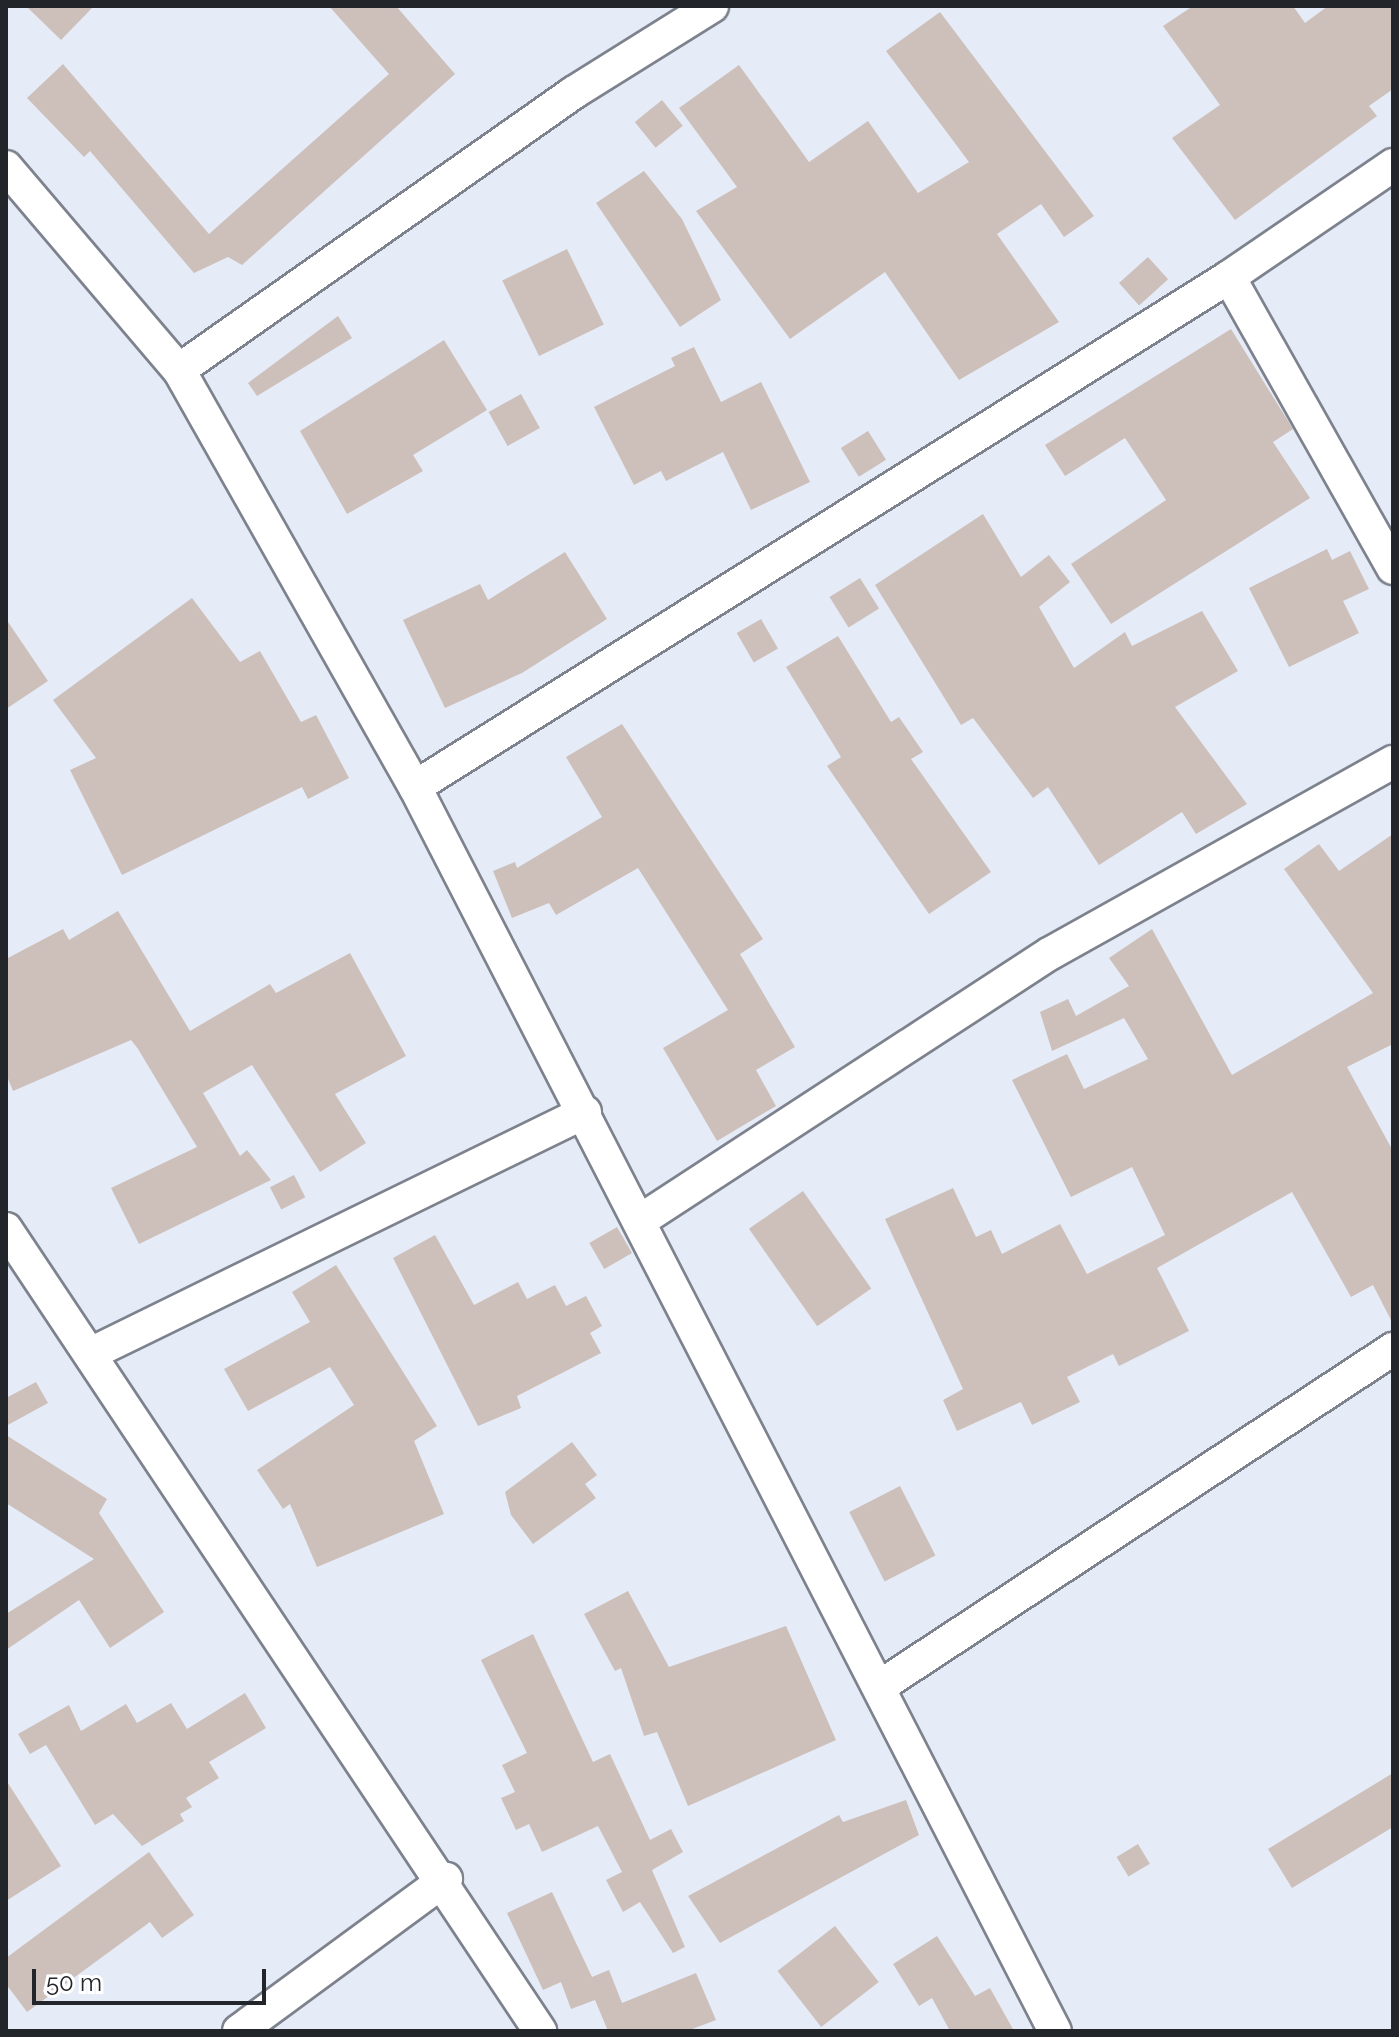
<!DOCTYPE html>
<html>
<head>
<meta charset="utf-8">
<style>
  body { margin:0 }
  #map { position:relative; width:1399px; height:2037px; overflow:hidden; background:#e5ebf7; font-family:Raleway,sans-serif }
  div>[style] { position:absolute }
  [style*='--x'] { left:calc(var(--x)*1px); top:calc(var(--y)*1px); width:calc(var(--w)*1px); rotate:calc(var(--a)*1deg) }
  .building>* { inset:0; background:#cdc0bb; transform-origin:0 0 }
  .roads { filter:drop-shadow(2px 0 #7d828d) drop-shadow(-2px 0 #7d828d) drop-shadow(0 2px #7d828d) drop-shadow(0 -2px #7d828d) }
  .minor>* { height:32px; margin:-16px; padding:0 16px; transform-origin:16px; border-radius:16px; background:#fff }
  span { translate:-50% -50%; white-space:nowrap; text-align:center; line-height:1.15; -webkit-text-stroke:7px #fff; paint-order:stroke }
  .frame { position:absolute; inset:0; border:8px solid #222529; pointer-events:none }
  .scale { position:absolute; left:32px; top:1969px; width:234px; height:36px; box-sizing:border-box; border:4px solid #222529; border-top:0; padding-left:10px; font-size:24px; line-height:28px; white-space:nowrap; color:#222529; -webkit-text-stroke:6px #fff; paint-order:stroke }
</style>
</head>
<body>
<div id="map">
  <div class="building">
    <i style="clip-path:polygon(26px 6px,94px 6px,61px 40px)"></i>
    <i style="clip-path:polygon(329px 6px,396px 6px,455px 74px,242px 265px,228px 257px,194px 273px,90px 151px,84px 157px,27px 98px,63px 64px,209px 234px,389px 74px)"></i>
    <i style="clip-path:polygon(1193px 6px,1293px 6px,1305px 23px,1328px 6px,1393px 6px,1393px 89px,1369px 106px,1377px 116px,1235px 220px,1172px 138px,1220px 105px,1163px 26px)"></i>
    <i style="clip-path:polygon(940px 12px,1094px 216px,1064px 237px,1041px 204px,997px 234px,1059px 322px,959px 380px,885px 272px,790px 339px,696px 211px,737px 187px,679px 108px,739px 65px,809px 162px,868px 121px,918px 193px,969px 162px,886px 51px)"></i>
    <i style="left:662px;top:100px;width:33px;height:35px;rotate:51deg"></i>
    <i style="clip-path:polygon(644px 171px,682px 219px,721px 300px,680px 327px,596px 203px)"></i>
    <i style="left:567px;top:249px;width:84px;height:72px;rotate:64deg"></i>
    <i style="left:1148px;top:257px;width:30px;height:39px;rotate:48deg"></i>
    <i style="clip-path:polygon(338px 316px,352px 338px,257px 396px,248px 383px)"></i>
    <i style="clip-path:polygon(1231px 329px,1293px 429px,1273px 442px,1310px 498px,1111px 624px,1071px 564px,1166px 500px,1125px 438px,1065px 476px,1045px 445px)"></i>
    <i style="clip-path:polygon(444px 340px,487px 410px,413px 455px,423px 471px,347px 514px,300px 431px)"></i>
    <i style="clip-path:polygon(694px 347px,721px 402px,761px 382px,810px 482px,751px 510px,723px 452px,666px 481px,661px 471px,634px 485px,594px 407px,675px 366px,671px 358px)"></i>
    <i style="left:521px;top:394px;width:39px;height:37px;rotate:61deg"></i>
    <i style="left:868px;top:431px;width:34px;height:32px;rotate:58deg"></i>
    <i style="clip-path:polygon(983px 514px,1021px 577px,1049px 555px,1070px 582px,1039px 607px,1074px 668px,1125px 632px,1132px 646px,1202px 611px,1238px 671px,1175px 707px,1247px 804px,1196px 834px,1182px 812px,1099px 865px,1048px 787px,1033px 798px,973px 718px,961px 725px,875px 585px)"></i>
    <i style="clip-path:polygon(1327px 549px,1332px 560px,1350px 551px,1369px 589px,1343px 601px,1359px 633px,1289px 667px,1249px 588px)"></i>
    <i style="clip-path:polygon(565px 552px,607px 619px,522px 673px,445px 708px,403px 620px,480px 584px,488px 600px)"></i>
    <i style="left:860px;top:578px;width:36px;height:36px;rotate:58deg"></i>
    <i style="clip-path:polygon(192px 598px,240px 662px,260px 651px,301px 722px,316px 715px,349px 778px,308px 799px,302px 787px,122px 875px,70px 770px,96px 758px,53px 700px)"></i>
    <i style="clip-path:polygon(6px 619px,48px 681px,6px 709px)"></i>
    <i style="left:761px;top:619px;width:34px;height:28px;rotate:60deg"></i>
    <i style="clip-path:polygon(838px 636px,891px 722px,899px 717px,923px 752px,911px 759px,991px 872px,929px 914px,827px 766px,841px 757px,786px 667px)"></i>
    <i style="clip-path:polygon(622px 724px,763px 939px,740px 954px,795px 1047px,756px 1070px,776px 1106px,717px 1141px,663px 1048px,728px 1010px,638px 868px,556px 915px,549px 903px,512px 918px,493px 871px,515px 862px,517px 868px,602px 817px,566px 757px)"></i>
    <i style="clip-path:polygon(1393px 834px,1393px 1044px,1347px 1067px,1393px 1151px,1393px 1324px,1373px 1285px,1351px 1297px,1292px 1192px,1157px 1268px,1189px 1331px,1119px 1366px,1113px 1354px,1067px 1377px,1080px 1402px,1032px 1425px,1021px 1402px,957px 1431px,943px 1400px,963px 1389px,885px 1219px,953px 1188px,976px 1237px,991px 1230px,1002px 1254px,1060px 1224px,1087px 1274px,1165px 1235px,1132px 1167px,1071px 1197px,1012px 1080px,1067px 1054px,1084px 1089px,1148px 1059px,1124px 1018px,1052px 1051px,1040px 1012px,1068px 999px,1076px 1016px,1129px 986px,1109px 958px,1152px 929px,1232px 1075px,1373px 993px,1284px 869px,1319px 844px,1339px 871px)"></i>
    <i style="clip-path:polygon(118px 911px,190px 1031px,270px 984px,276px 993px,350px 953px,406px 1056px,335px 1094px,366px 1143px,320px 1172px,252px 1065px,203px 1093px,240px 1156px,247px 1150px,271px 1180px,139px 1244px,111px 1188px,197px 1147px,138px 1049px,131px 1040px,13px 1091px,6px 1074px,6px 959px,63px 929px,69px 940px)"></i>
    <i style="left:294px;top:1175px;width:25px;height:27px;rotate:63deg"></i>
    <i style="left:803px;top:1191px;width:119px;height:66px;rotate:55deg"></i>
    <i style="left:617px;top:1227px;width:30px;height:32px;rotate:60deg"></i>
    <i style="clip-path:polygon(435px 1235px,474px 1305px,518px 1282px,527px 1299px,555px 1285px,566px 1306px,586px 1296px,602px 1326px,590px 1333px,601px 1353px,517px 1396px,521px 1408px,478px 1426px,393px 1258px)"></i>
    <i style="clip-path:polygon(336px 1265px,437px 1426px,414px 1441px,444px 1514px,317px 1567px,290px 1504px,283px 1509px,257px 1470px,354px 1405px,330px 1367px,248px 1411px,224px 1369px,310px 1322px,292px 1292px)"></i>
    <i style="clip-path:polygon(36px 1382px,48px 1403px,6px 1426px,6px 1398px)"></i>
    <i style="clip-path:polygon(6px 1435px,107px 1499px,99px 1513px,164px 1612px,110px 1648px,79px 1600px,6px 1650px,6px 1614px,94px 1559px,6px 1503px)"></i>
    <i style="clip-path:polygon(572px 1442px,597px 1475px,585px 1484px,596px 1498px,533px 1544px,511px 1515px,505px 1492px)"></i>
    <i style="left:900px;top:1486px;width:78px;height:57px;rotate:63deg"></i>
    <i style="clip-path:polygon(628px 1591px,669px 1667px,786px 1626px,836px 1740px,688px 1806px,657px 1732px,644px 1736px,621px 1668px,615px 1671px,584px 1614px)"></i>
    <i style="clip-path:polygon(533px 1634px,593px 1762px,610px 1754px,650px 1840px,671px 1829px,683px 1852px,652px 1870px,685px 1947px,673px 1953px,640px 1902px,623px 1912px,606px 1880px,622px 1872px,598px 1826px,542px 1852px,529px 1824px,516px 1830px,501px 1798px,515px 1792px,502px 1765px,527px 1753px,481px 1660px)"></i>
    <i style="clip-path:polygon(245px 1693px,266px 1728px,209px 1762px,219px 1778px,186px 1798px,192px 1807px,180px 1814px,184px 1821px,142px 1846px,113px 1814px,95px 1825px,46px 1745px,30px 1754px,18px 1734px,69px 1705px,81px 1731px,126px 1704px,137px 1723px,171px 1703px,187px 1729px)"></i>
    <i style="clip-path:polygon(1393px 1773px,1393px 1827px,1292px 1888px,1268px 1849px)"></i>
    <i style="clip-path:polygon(6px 1780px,61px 1866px,6px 1901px)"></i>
    <i style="clip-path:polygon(906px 1800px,919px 1835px,720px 1943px,688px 1896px,839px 1815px,843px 1822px)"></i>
    <i style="left:1138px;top:1844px;width:23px;height:25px;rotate:59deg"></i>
    <i style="clip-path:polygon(149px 1852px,194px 1915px,162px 1938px,150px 1922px,27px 2012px,6px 1984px,6px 1958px)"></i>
    <i style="clip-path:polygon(552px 1892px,592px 1977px,609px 1970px,622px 2003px,696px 1973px,716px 2020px,687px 2031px,608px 2031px,595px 2000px,571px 2009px,561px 1982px,543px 1990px,507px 1913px)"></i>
    <i style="left:835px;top:1926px;width:71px;height:73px;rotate:52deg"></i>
    <i style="clip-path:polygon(937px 1936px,975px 1996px,990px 1988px,1014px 2031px,950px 2031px,932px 1998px,919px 2006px,893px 1964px)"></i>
  </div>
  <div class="roads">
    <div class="minor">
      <i style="--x:6;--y:167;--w:267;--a:49.6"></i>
      <i style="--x:179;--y:370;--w:479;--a:60.5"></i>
      <i style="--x:415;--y:787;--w:1399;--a:62.78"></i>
      <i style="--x:1229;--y:277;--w:334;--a:60.6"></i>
      <i style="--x:179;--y:370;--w:482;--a:-35.1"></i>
      <i style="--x:573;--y:93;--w:164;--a:-32"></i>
      <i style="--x:415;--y:787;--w:961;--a:-32.07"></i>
      <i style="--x:1229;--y:277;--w:199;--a:-34.3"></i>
      <i style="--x:641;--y:1220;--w:489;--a:-33.1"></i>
      <i style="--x:1051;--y:953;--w:392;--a:-29.2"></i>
      <i style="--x:6;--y:1229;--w:964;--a:56.34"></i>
      <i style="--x:90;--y:1354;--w:551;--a:-26.05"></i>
      <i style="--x:882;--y:1685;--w:612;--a:-33.33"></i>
      <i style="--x:239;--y:2031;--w:257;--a:-36.3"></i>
    </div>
  </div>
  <div class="frame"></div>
  <div class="scale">50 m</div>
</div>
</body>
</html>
